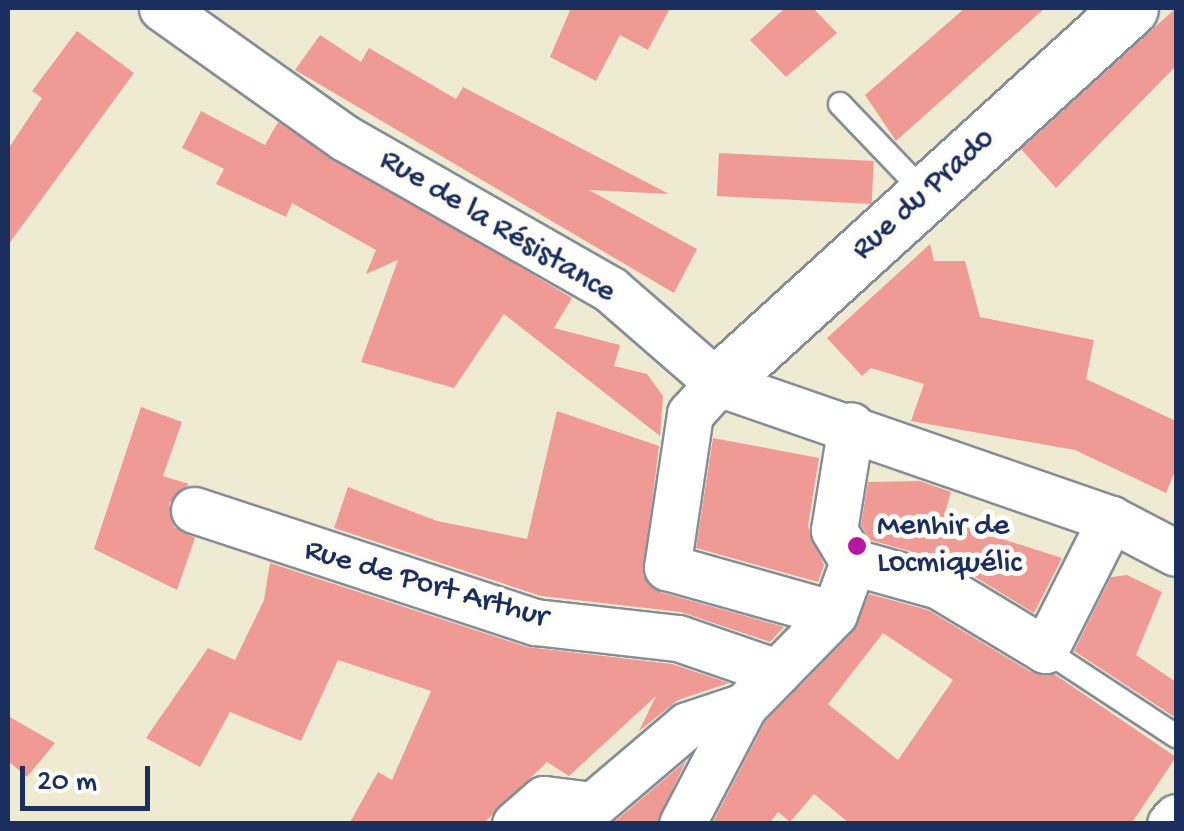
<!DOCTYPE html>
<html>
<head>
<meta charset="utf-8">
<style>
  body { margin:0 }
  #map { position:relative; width:1184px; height:831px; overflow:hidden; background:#efebd2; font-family:"Gochi Hand",sans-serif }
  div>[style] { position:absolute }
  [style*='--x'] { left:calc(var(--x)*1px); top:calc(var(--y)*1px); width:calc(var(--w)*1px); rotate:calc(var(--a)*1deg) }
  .building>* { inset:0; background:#f09a95; transform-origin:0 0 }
  .roads { filter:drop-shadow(2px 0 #858d98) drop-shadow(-2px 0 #858d98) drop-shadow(0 2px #858d98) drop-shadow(0 -2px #858d98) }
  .service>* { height:22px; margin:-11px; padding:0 11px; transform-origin:11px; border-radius:11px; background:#fff }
  .minor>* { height:45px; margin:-22.5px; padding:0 22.5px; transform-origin:22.5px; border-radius:22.5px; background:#fff }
  .tertiary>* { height:55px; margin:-27.5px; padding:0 27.5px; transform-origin:27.5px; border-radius:27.5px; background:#fff }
  .dots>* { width:28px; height:28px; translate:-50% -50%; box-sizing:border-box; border:5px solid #fdfcf7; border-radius:50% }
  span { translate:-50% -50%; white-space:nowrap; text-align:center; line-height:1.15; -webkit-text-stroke:10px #fdfcf7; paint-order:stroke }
  .street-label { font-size:32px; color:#1b2f5e }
  .poi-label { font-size:32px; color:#1b2f5e }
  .left { translate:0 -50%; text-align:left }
  .frame { position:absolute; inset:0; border:10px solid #1b2f5e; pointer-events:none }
  .scale { position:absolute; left:20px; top:766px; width:130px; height:45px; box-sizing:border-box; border:5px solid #1b2f5e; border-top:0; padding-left:12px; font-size:30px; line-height:35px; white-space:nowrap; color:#1b2f5e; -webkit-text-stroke:8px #fdfcf7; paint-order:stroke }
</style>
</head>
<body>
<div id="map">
  <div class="building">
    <i style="clip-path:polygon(571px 8px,670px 8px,648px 50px,620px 35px,596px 81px,550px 57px)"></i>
    <i style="clip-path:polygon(785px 8px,813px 8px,837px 33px,786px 77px,750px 40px)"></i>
    <i style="clip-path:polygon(965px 8px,1045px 8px,896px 141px,865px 95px)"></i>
    <i style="clip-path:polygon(1176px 8px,1176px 66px,1056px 188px,1021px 149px)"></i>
    <i style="clip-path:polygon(77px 31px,134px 73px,8px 245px,8px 149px,42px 98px,32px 91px)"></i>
    <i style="clip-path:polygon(320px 35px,361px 62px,369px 48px,456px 99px,463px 87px,669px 194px,589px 190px,697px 249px,674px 293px,295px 70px)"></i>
    <i style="clip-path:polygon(201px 111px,265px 145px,278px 122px,572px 298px,554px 328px,620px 345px,614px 366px,647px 374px,663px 396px,660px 436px,504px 314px,454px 388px,361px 362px,398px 260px,366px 274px,376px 250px,292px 203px,286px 217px,216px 184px,224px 169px,182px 148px)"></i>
    <i style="left:719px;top:153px;width:155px;height:43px;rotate:3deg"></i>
    <i style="clip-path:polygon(930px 244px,934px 261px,965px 261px,980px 317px,1094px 340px,1086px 379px,1176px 421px,1176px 469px,1166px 493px,1075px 450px,911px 421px,924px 384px,871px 368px,862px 376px,827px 338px)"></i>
    <i style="clip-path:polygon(141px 407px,182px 422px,163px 476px,189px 484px,169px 503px,174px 527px,195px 538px,177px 590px,94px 549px)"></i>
    <i style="clip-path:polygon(557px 411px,659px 446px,643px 576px,660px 592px,784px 627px,770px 642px,681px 612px,541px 596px,334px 528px,348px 487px,437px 521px,527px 539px)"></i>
    <i style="clip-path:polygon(713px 438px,819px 458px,808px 526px,824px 565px,818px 582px,696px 548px)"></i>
    <i style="clip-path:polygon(920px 481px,951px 492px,943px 520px,1062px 558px,1034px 613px,952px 563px,870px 540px,861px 525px,868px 482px)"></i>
    <i style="clip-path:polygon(270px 563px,527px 647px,672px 664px,729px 683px,678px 700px,639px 731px,656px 696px,569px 776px,547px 762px,483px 824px,349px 824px,378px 772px,392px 780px,431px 691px,338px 660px,301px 741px,230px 712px,200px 767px,146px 738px,208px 648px,235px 660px,264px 600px)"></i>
    <i style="clip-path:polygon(1127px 575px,1162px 592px,1136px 655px,1176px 682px,1176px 718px,1074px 651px,1111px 577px)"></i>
    <i style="clip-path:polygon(evenodd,869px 594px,928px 610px,1031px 672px,1054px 674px,1176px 757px,1131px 824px,850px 824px,814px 794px,790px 822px,778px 812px,769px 824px,712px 824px,765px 722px,853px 632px,869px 594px,883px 633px,953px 680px,898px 760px,828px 704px,883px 633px)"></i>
    <i style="clip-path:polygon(8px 716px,55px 743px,27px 777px,8px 761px)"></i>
    <i style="clip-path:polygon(686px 761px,656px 824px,612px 824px)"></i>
  </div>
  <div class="roads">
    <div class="service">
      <i style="--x:840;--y:104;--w:124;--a:46.3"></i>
      <i style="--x:1045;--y:650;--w:157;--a:33.3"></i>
    </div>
    <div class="minor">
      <i style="--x:162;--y:8;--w:224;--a:35.4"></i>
      <i style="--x:345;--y:138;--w:306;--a:29.7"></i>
      <i style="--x:611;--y:290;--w:142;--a:41"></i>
      <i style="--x:718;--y:383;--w:416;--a:19.1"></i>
      <i style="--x:1111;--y:519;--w:73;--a:27.6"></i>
      <i style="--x:718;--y:383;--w:42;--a:132.1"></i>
      <i style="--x:690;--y:414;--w:155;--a:98.5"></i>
      <i style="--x:667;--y:567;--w:173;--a:15.7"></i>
      <i style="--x:194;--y:510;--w:359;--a:18.2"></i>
      <i style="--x:535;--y:622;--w:144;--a:6.4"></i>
      <i style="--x:678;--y:638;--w:105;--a:19"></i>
      <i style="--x:853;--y:562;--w:89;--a:15.6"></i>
      <i style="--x:939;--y:586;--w:124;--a:31.1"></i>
      <i style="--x:1045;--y:650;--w:147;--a:-63.3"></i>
      <i style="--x:515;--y:824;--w:38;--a:-41"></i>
      <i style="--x:544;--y:799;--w:49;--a:7"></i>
      <i style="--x:593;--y:805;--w:123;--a:-40.4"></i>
      <i style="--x:687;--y:725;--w:60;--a:-18.4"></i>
      <i style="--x:744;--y:706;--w:129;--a:-45.6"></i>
      <i style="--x:834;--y:614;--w:55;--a:-69.9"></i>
      <i style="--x:853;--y:562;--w:37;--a:-121"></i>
      <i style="--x:834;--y:530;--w:106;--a:-80.8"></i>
      <i style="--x:682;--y:824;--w:133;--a:-62.3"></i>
      <i style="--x:1170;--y:824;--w:9;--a:-49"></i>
    </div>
    <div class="tertiary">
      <i style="--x:718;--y:383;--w:557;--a:-42.31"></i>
    </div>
  </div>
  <div class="dots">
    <i style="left:857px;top:546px;background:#b5179e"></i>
  </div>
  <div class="street-label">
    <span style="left:924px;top:195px;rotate:-42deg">Rue du Prado</span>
    <span style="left:497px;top:227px;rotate:31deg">Rue de la Résistance</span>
    <span style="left:426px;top:585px;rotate:16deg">Rue de Port Arthur</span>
  </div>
  <div class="poi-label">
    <span class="left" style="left:877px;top:546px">Menhir de<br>Locmiquélic</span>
  </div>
  <div class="frame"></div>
  <div class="scale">20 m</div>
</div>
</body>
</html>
